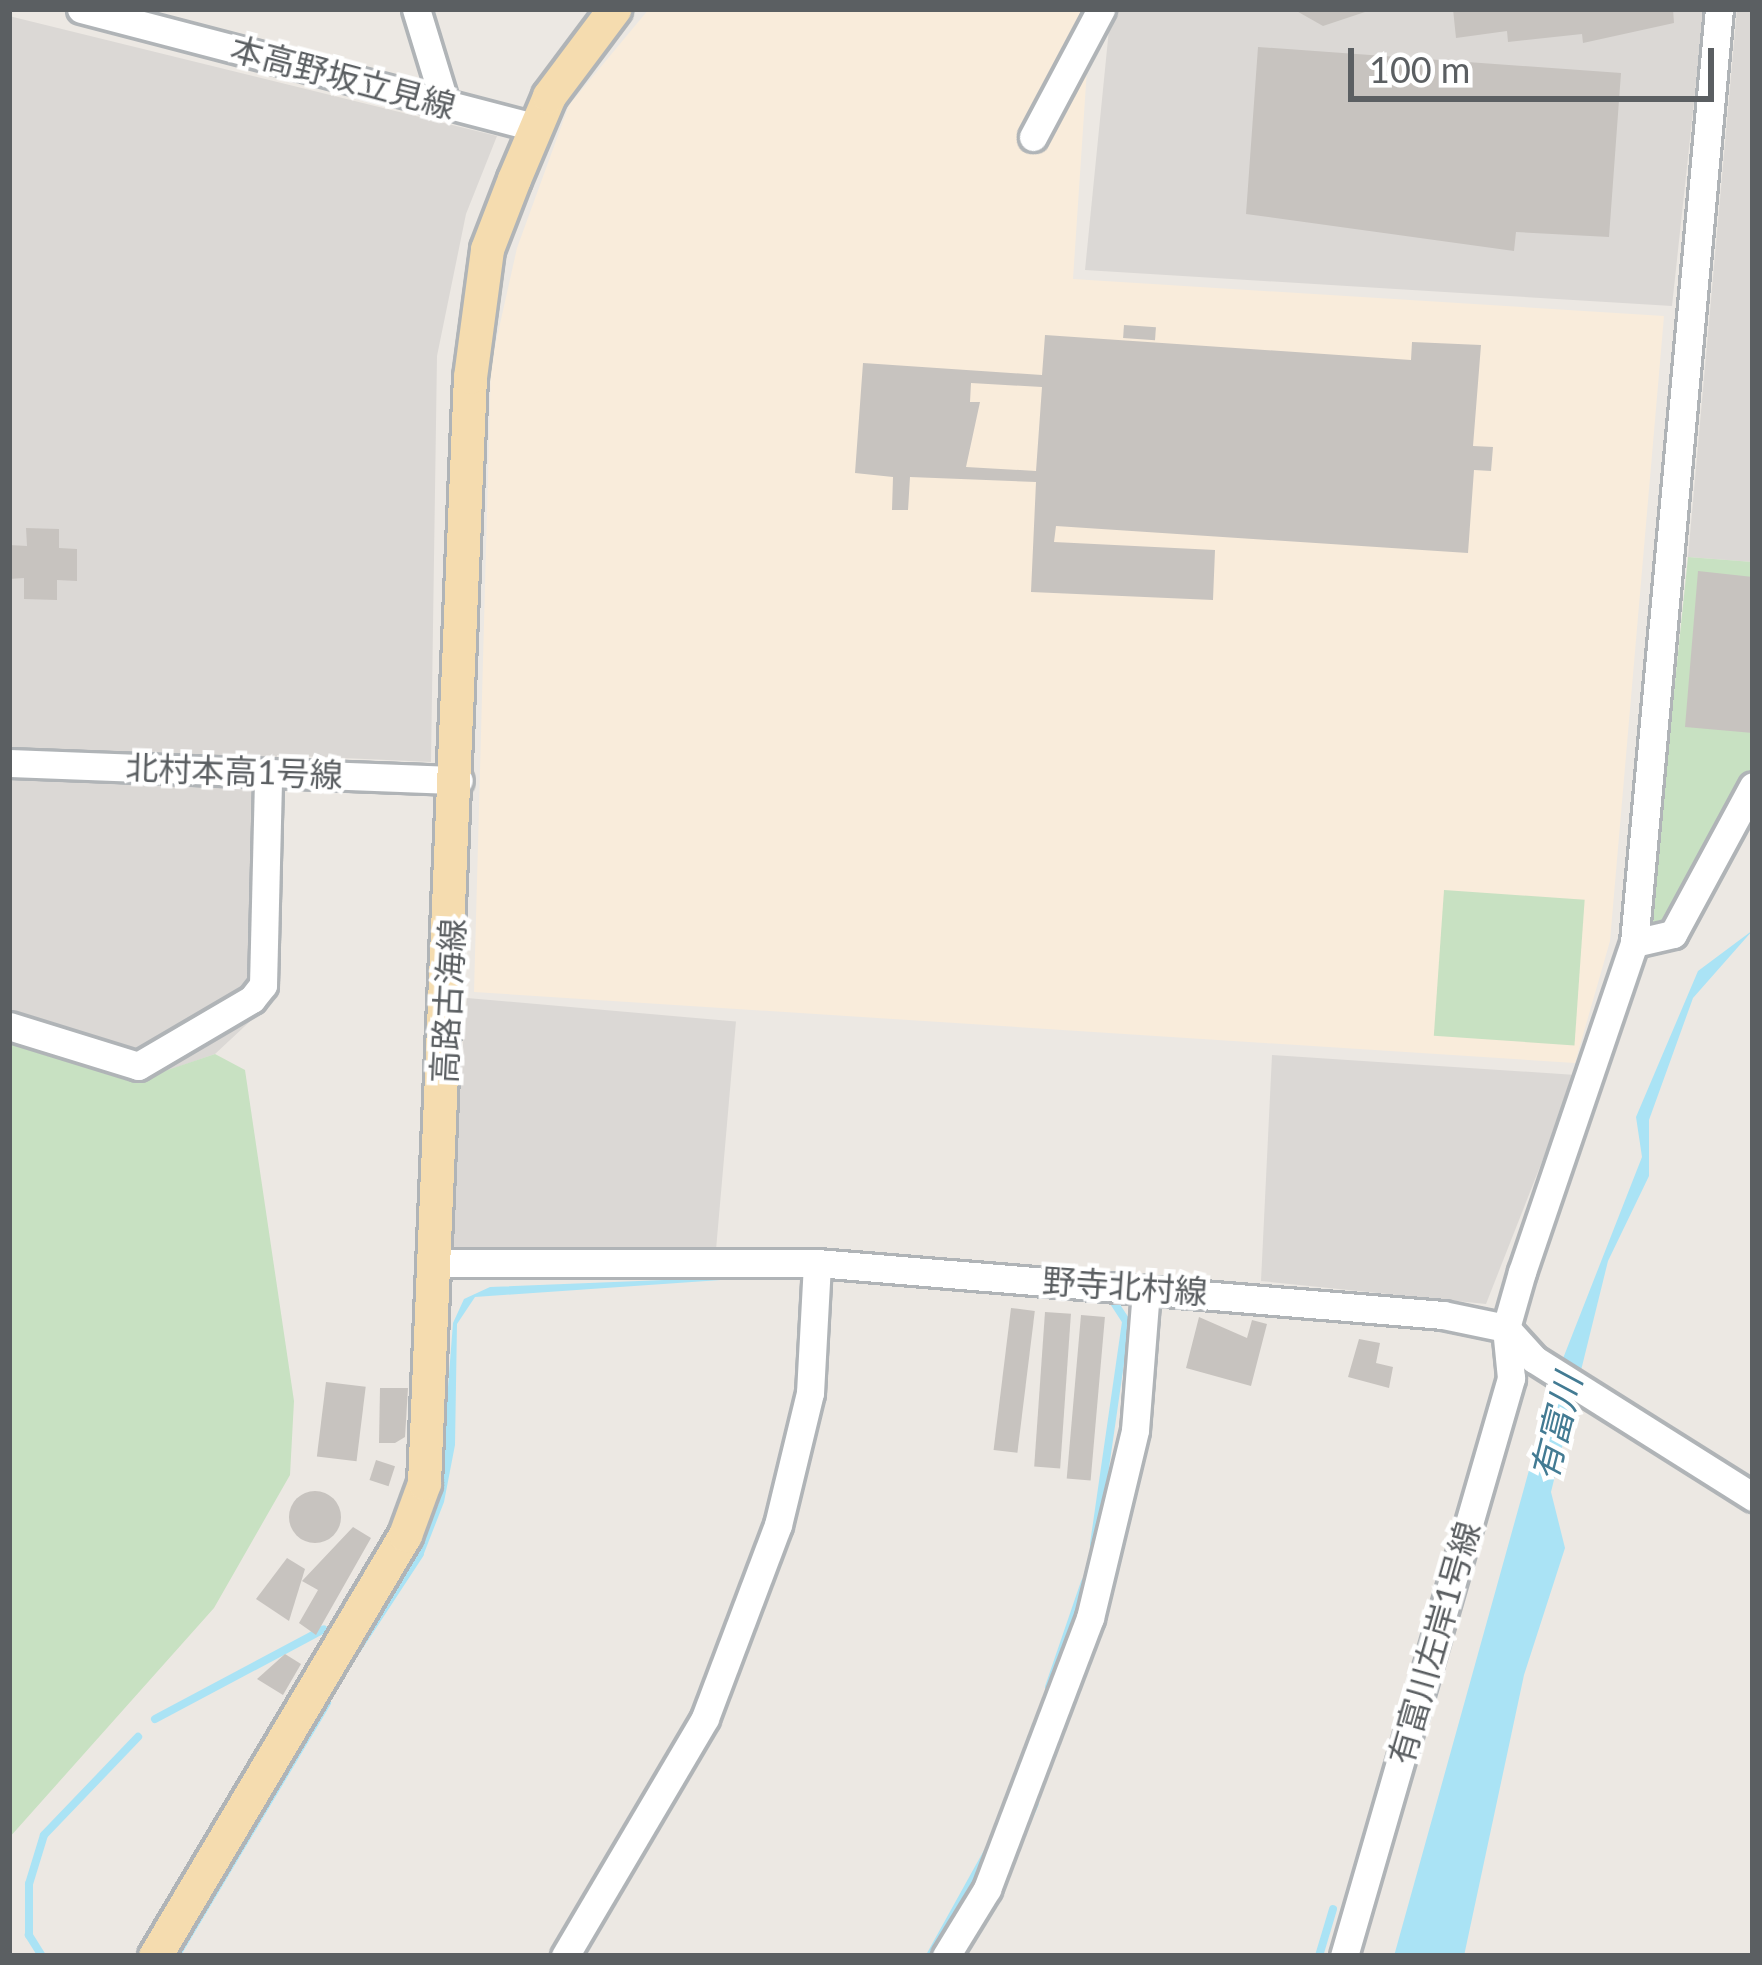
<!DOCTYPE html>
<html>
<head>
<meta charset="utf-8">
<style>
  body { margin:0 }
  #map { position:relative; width:1762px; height:1965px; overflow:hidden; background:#ece8e3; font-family:Lato,"Noto Sans JP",sans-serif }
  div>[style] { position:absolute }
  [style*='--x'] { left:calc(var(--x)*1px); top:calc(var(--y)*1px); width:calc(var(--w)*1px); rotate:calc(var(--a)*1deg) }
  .commercial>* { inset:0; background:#f9ecdb }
  .industrial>* { inset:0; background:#dbd8d5; transform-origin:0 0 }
  .green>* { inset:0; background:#c8e1c2; transform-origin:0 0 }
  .water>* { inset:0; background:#aae3f5 }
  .stream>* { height:8px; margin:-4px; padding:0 4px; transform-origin:4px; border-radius:4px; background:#aae3f5 }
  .building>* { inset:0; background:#c7c3bf; transform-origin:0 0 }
  .round { border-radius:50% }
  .roads { filter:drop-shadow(3px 0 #b0b4b7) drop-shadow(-3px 0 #b0b4b7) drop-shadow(0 3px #b0b4b7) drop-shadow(0 -3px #b0b4b7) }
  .minor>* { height:27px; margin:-13.5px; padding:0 13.5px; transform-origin:13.5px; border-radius:13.5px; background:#fff }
  .major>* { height:33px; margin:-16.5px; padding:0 16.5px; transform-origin:16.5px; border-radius:16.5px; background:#f5dcaf }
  span { translate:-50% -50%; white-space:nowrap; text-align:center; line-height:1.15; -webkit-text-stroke:9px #fff; paint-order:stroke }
  .street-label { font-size:33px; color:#5b5f62 }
  .water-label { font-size:36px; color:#437b93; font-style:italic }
  .frame { position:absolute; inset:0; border:12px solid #5b5f62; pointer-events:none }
  .scale { position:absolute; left:1348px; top:48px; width:366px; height:54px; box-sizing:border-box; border:6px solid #5b5f62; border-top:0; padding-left:15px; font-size:36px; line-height:42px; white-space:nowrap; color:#5b5f62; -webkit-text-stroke:9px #fff; paint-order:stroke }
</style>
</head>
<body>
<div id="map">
  <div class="commercial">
    <i style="clip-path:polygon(649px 9px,1091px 9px,1073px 279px,1664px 316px,1610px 941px,1575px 1063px,474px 992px,491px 364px,517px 248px,569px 105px)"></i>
  </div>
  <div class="industrial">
    <i style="clip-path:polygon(1111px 9px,1704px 9px,1672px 306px,1085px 270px)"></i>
    <i style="clip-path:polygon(1737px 9px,1753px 9px,1753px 562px,1688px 557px)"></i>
    <i style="clip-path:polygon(9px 16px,497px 136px,466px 214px,437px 356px,431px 762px,277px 755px,274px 999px,215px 1054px,135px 1082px,9px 1043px)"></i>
    <i style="left:467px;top:998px;width:270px;height:249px;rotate:5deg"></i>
    <i style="clip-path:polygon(1272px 1055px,1576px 1075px,1486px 1304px,1261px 1281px)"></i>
  </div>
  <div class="green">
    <i style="clip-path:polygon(1688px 557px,1753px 562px,1753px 775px,1670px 918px,1650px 923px)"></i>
    <i style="left:1444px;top:890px;width:141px;height:146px;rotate:4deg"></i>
    <i style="clip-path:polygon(9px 1043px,135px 1081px,215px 1054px,245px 1070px,294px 1401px,290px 1475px,214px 1608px,9px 1838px)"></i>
  </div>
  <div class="water">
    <i style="clip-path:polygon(1753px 930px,1693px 998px,1649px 1120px,1649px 1176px,1608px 1261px,1551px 1492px,1565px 1548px,1524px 1675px,1464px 1956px,1394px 1956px,1553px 1384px,1642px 1157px,1636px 1117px,1698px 971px)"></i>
    <i style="clip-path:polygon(791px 1275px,475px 1297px,457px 1324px,455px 1445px,444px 1502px,423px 1556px,414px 1562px,439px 1503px,453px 1323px,464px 1299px,490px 1287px)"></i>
  </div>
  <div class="stream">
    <i style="--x:1094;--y:1544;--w:225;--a:-81.8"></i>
    <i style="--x:1126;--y:1321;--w:27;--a:-123"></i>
    <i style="--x:345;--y:1668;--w:136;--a:-56.7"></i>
    <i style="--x:1049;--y:1687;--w:111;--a:-71.1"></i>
    <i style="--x:155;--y:1719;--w:191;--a:-28"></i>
    <i style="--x:1020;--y:1837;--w:36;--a:-66"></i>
    <i style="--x:42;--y:1956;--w:25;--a:-122"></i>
    <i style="--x:29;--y:1935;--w:51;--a:-90"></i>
    <i style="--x:29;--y:1884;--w:51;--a:-73"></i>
    <i style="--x:44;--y:1835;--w:136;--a:-46.2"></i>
    <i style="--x:176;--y:1956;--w:295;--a:-59.2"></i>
    <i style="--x:930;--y:1956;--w:118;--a:-61"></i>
    <i style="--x:1319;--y:1956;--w:49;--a:-73.4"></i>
  </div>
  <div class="building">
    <i style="clip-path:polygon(1293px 9px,1364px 9px,1365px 12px,1323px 26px)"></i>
    <i style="clip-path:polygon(1453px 9px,1673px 9px,1674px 23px,1583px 43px,1582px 34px,1508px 42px,1507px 31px,1456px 38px)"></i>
    <i style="clip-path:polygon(1258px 47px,1621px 73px,1609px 237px,1516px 232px,1514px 251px,1246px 214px)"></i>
    <i style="left:1124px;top:325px;width:32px;height:13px;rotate:4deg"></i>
    <i style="clip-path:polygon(evenodd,1045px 335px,1411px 360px,1412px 342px,1481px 345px,1473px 446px,1493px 447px,1491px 471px,1474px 470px,1468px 553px,1056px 526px,1054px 542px,1215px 550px,1213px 600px,1031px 592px,1036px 482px,910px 477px,908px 510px,892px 510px,893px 477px,855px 473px,863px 363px,1042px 375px,1045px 335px,971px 383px,1042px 387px,1036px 471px,966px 467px,980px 402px,970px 402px,971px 383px)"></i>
    <i style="clip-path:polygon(26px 528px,59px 529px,59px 548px,77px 549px,77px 581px,57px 580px,57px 600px,24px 599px,24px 578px,9px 579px,9px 545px,27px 546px)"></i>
    <i style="clip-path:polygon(1698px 571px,1753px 577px,1753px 733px,1685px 727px)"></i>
    <i style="left:1011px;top:1308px;width:24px;height:143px;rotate:7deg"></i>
    <i style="left:1045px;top:1312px;width:26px;height:155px;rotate:4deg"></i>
    <i style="left:1081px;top:1315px;width:24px;height:164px;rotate:5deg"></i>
    <i style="clip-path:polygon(1199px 1317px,1247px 1338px,1252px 1320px,1267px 1324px,1251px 1386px,1186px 1368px)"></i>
    <i style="clip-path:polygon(1359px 1339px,1380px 1343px,1376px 1363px,1393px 1367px,1389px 1388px,1348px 1377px)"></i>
    <i style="left:326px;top:1382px;width:40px;height:75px;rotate:7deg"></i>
    <i style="clip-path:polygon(380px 1388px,408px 1388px,405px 1437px,395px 1443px,379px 1443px)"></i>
    <i style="left:376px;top:1460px;width:20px;height:21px;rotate:18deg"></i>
    <i class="round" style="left:289px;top:1491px;width:52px;height:52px"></i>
    <i style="clip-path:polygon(353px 1527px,371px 1538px,316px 1635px,299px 1623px,318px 1590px,302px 1581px)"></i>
    <i style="clip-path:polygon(287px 1558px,305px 1569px,289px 1621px,256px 1599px)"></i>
    <i style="clip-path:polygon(285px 1654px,301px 1664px,283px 1695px,257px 1679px)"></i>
  </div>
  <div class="roads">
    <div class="minor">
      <i style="--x:81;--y:9;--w:469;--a:14.6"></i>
      <i style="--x:416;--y:9;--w:99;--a:73"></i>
      <i style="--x:1033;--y:137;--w:145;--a:-62"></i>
      <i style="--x:9;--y:763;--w:450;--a:2.2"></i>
      <i style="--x:1634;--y:943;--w:40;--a:-13"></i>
      <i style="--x:1673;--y:934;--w:168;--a:-61.6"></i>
      <i style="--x:9;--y:1026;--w:135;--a:17.2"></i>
      <i style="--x:138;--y:1066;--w:132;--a:-30.4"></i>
      <i style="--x:252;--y:999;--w:18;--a:-52"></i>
      <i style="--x:263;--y:985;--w:212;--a:-88.6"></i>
      <i style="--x:441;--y:1263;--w:376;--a:0"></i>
      <i style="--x:817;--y:1263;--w:628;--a:4.75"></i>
      <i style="--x:1443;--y:1315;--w:64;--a:11.7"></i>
      <i style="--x:1506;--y:1328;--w:42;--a:47.9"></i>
      <i style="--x:1534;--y:1359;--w:259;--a:32.2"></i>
      <i style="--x:565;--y:1956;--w:276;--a:-59.5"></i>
      <i style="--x:705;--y:1718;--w:206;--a:-69.3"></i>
      <i style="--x:778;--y:1525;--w:136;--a:-76.4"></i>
      <i style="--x:810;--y:1393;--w:130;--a:-86.9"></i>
      <i style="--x:946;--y:1956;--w:79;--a:-58.5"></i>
      <i style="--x:987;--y:1889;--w:290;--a:-69.2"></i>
      <i style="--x:1090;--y:1618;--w:193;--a:-76.5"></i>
      <i style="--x:1135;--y:1430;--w:141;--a:-85.5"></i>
      <i style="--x:1344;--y:1956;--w:602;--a:-73.88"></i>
      <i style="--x:1511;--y:1378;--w:50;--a:-95.7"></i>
      <i style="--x:1506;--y:1328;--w:58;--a:-74.1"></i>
      <i style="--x:1522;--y:1272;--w:348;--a:-71.2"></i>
      <i style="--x:1634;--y:943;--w:938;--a:-84.8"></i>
    </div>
    <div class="major">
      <i style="--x:155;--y:1956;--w:490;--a:-59.3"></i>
      <i style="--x:405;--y:1535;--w:55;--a:-69.9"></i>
      <i style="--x:424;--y:1483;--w:1107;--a:-87.62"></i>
      <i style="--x:470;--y:377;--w:129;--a:-82.4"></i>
      <i style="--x:487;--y:249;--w:75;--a:-68.9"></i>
      <i style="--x:514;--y:179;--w:90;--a:-67.1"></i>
      <i style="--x:549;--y:96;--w:109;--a:-53.2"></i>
    </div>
  </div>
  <div class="street-label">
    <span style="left:343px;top:77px;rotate:15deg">本高野坂立見線</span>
    <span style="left:234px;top:771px;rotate:2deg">北村本高1号線</span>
    <span style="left:448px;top:1001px;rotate:-87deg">高路古海線</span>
    <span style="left:1125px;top:1286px;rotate:4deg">野寺北村線</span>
    <span style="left:1434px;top:1643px;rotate:-74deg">有富川左岸1号線</span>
  </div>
  <div class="water-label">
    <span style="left:1556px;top:1427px;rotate:-76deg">有富川</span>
  </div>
  <div class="frame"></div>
  <div class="scale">100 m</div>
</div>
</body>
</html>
